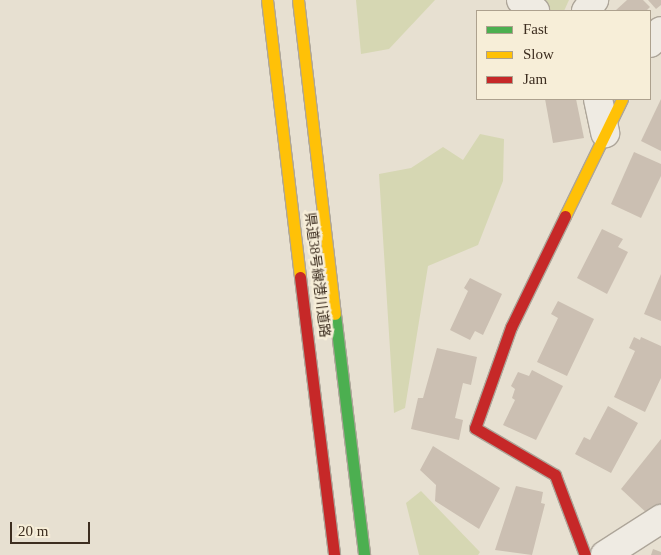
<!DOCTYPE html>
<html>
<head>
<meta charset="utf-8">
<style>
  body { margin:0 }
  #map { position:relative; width:661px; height:555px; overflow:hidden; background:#e7e0d1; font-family:"Times New Roman","Noto Sans JP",serif }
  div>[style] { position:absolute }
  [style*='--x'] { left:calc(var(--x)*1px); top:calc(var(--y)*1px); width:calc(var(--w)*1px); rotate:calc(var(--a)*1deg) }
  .green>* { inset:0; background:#d6d7b3 }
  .building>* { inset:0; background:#cbbfb2 }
  .roads { filter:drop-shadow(1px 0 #ada599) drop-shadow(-1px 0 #ada599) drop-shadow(0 1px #ada599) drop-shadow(0 -1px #ada599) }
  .street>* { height:28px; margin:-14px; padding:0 14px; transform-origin:14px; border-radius:14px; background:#efebe3 }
  .fast>* { height:11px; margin:-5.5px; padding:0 5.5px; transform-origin:5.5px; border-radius:5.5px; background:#4caf50 }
  .slow>* { height:11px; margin:-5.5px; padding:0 5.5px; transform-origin:5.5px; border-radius:5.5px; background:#ffc107 }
  .jam>* { height:11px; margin:-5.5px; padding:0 5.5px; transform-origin:5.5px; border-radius:5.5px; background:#c62828 }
  span { translate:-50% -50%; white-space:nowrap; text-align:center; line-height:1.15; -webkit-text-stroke:5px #f7eed8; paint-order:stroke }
  .street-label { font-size:14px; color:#3d2e20 }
  .legend { position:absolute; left:476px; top:10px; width:175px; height:90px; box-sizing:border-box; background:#f7eed8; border:1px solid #ada18e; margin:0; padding:6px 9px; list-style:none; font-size:15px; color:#3d2e20 }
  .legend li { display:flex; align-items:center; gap:10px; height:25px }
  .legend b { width:25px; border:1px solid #ada18e }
  .scale { position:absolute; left:10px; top:522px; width:80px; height:22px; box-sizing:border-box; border:2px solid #3d2e20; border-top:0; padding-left:6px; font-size:15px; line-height:18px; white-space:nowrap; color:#3d2e20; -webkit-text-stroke:4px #f7eed8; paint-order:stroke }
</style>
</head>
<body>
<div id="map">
  <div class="green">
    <i style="clip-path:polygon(356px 0,435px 0,389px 49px,361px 54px)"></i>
    <i style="clip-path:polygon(538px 0,569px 0,564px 11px,551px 11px)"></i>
    <i style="clip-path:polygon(480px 134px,504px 139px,503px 181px,478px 245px,428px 266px,405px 408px,394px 413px,379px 174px,411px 168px,443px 147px,463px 160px)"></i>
    <i style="clip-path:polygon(421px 491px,480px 552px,478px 555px,419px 555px,406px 503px)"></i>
  </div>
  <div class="building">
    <i style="clip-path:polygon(627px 0,643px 0,650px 7px,646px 11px,615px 11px)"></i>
    <i style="clip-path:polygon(648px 0,661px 0,661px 5px,656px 9px)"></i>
    <i style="clip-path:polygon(545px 99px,576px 99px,584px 138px,553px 143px)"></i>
    <i style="clip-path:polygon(661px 99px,661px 151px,641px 141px)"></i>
    <i style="clip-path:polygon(634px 152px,661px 164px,661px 176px,641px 218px,611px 204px)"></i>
    <i style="clip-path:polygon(602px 229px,623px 239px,618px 247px,628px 252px,607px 294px,577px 278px)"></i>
    <i style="clip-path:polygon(661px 274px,661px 321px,644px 314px)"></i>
    <i style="clip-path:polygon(470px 278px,502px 294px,483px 335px,475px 331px,470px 340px,450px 330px,468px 291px,464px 288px)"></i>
    <i style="clip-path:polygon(558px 301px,594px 319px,567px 376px,537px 362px,558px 318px,551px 314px)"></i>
    <i style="clip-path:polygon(634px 337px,640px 340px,641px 337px,661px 346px,661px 378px,645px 412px,614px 397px,635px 351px,629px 348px)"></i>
    <i style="clip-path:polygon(437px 348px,477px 357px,471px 385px,463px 383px,455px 418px,463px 420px,459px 440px,411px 429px,418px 398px,423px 398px)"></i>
    <i style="clip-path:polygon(532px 370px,563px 386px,536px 440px,503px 425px,515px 400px,512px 398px,515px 389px,511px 386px,518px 372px,529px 376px)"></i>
    <i style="clip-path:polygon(608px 406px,638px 423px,611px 473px,575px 454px,584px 437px,590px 440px)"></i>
    <i style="clip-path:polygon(661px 439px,661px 504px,650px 516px,621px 489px)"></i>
    <i style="clip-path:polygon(433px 446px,500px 488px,479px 529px,435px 501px,436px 485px,420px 470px)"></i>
    <i style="clip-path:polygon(516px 486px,543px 492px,541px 503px,545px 504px,532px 555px,495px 550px)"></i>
    <i style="clip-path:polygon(653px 549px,661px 552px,661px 555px,651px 555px)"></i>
  </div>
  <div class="roads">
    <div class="street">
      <i style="--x:521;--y:0;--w:18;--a:38"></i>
      <i style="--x:586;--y:11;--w:14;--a:-54"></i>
      <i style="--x:650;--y:43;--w:16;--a:-47"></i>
      <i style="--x:598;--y:99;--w:35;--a:78"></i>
      <i style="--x:605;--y:555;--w:67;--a:-32.7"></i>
    </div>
    <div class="fast">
      <i style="--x:335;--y:314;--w:243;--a:83.1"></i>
    </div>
    <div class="slow">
      <i style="--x:267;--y:0;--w:279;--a:83.2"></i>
      <i style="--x:298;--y:0;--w:316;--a:83.3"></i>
      <i style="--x:565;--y:216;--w:130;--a:-64"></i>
    </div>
    <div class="jam">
      <i style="--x:565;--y:216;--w:123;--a:115.9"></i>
      <i style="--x:511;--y:327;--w:107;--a:109.6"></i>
      <i style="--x:475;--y:428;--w:93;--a:30.4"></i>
      <i style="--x:555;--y:475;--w:85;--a:69.4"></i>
      <i style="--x:300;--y:277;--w:280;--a:83"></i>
    </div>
  </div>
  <div class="street-label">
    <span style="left:317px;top:275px;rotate:83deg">県道38号線港川道路</span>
  </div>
  <ul class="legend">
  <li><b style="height:6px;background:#4caf50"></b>Fast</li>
  <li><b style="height:6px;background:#ffc107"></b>Slow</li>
  <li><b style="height:6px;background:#c62828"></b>Jam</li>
  </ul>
  <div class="scale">20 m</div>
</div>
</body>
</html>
